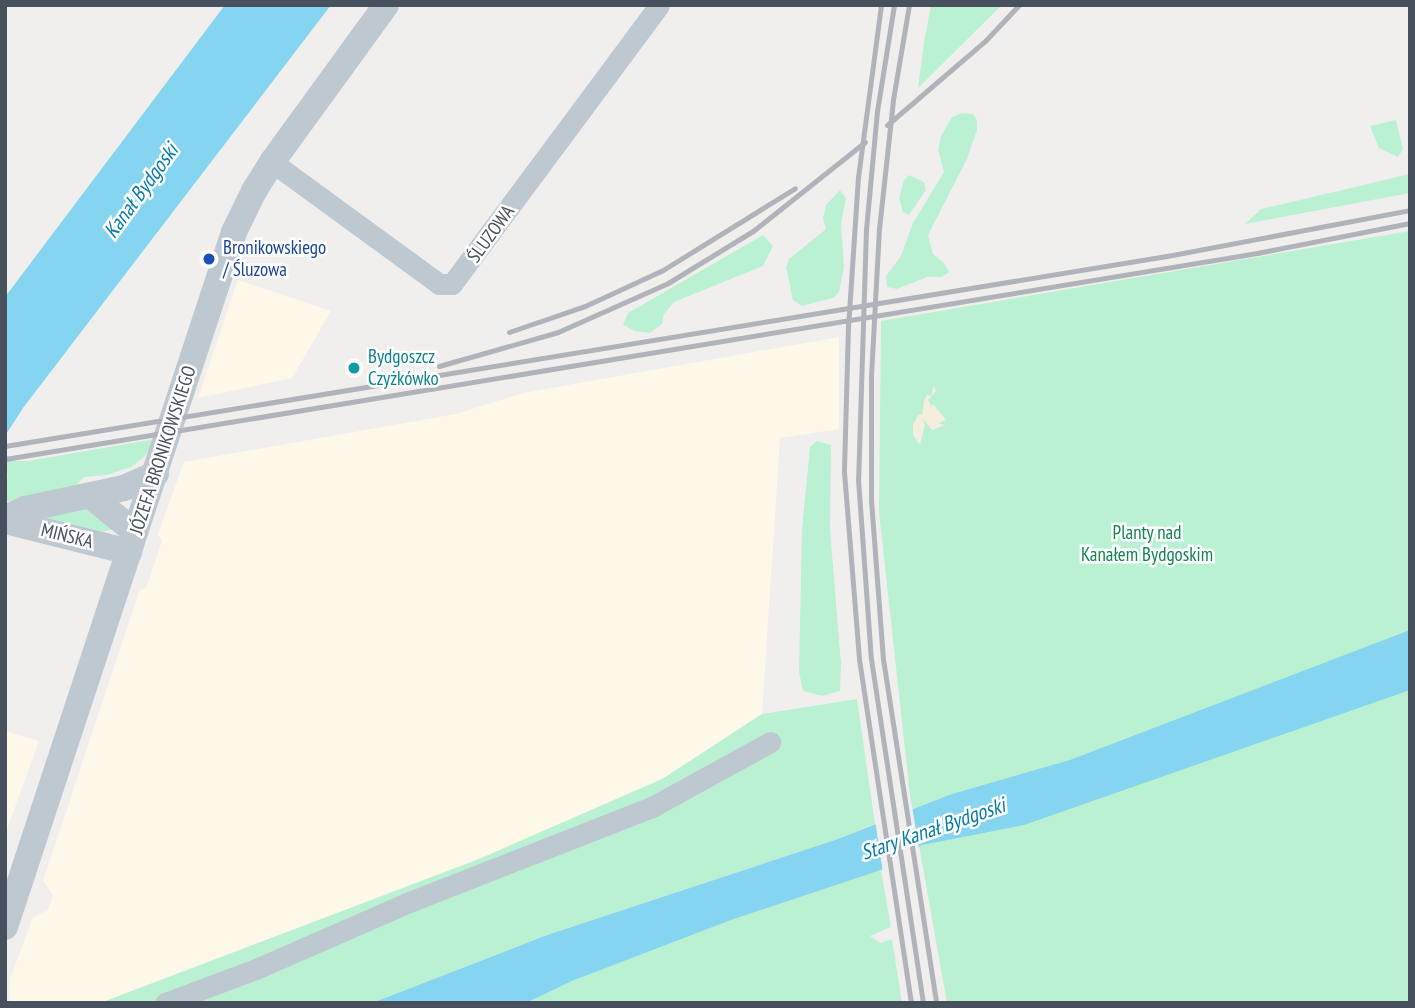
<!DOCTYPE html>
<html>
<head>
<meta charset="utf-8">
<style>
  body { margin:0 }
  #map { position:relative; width:1415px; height:1008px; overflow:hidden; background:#f1efee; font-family:"PT Sans Narrow",sans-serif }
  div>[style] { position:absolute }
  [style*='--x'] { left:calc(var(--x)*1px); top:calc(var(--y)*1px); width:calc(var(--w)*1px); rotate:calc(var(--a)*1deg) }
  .commercial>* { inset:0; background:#fdf8e7 }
  .green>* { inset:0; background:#bbf1d3 }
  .sand>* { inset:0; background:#f3eede }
  .water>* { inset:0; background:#85d4f0 }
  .pier>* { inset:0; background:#f1efee }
  .minor>* { height:21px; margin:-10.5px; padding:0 10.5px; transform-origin:10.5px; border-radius:10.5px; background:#bec8d1 }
  .tertiary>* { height:26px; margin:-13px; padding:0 13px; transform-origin:13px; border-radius:13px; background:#bec8d1 }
  .rail>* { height:5px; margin:-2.5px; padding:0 2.5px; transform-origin:2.5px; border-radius:2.5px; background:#b0b3b9 }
  .dots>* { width:19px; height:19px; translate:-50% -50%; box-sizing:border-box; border:4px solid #fff; border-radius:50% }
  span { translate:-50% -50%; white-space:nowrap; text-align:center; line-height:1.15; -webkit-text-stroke:5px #fff; paint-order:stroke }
  .street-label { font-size:19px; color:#46515d }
  .transit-label { font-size:19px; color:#164399 }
  .left { translate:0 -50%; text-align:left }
  .culture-label { font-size:19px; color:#0d838f }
  .park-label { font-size:19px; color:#128351 }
  .water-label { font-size:21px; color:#067ca9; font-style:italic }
  .frame { position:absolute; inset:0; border:7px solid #46515d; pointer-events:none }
</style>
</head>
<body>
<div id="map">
  <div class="commercial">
    <i style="clip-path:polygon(238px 280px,331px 311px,292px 378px,198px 398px)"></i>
    <i style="clip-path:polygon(839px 337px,839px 429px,780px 438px,762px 714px,663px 779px,479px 859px,100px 1003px,10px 1003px,10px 979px,33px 917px,48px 910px,53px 895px,43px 881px,140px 590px,146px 588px,162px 541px,158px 534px,184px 462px,456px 414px,523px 393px)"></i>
    <i style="clip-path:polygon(5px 731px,39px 741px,5px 835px)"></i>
  </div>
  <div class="green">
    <i style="clip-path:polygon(931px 5px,1002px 5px,918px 88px,924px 42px)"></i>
    <i style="clip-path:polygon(962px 113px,973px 114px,977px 120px,977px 130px,967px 159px,928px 235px,933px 254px,944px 263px,949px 272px,942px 277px,927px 277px,897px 289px,887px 287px,886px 276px,901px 256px,913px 223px,944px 172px,938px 150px,941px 136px,952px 117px)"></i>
    <i style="clip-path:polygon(1396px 120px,1403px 149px,1398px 157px,1379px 148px,1370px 126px)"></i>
    <i style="clip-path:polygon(1410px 174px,1410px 193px,1245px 224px,1261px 209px)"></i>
    <i style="clip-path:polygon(909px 175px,924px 182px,926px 190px,909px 215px,903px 212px,899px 198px,904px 180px)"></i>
    <i style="clip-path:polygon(840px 190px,846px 198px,841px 224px,844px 267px,839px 292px,833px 298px,802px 306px,793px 300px,786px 267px,789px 259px,826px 229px,823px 218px,826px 205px)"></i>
    <i style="clip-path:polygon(1410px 231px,1410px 1003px,947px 1003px,910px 795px,879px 512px,881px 321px)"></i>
    <i style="clip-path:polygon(763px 235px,773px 246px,763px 266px,674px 302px,664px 314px,662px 324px,650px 333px,635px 331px,623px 325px,628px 313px)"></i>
    <i style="clip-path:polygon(155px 439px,145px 456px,131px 467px,107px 475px,84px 477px,76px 485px,5px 502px,8px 473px,5px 472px,5px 461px,28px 461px)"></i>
    <i style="clip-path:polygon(817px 441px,831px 445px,830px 529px,841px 664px,840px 691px,822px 696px,803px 691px,799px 672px,802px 529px,810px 447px)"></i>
    <i style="clip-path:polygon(91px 507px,113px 529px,102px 532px,27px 515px)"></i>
    <i style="clip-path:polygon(857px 699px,875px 824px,838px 839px,547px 935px,372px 1003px,100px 1003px,479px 859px,662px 779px,762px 714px)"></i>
    <i style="clip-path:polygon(881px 870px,891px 927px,870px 936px,880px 943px,892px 939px,902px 1003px,526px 1003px,572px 981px,731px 920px)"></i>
  </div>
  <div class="sand">
    <i style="clip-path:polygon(934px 385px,936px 391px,928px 400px,931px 405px,929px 409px,933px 404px,946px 420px,938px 423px,945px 425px,932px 430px,922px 418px,925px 425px,920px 445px,913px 435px,913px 425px,918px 415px,922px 415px,924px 401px,927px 395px,931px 396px)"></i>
  </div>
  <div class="water">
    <i style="clip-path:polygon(225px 5px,331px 5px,23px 408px,5px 436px,5px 297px)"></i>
    <i style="clip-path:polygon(1410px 630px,1410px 690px,1024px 825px,922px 845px,881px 870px,731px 920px,572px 981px,526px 1003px,372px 1003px,547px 935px,838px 839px,949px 795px,1070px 760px)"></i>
  </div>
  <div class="pier">
    <i style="clip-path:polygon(912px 806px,919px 849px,883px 873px,875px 820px)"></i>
  </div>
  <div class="minor">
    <i style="--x:272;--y:162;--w:207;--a:36.1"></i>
    <i style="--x:439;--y:284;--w:13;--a:0"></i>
    <i style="--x:452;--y:284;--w:347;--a:-53.4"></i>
    <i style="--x:165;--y:1003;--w:97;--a:-20.5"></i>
    <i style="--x:256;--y:969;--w:170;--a:-23.6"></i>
    <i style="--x:412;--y:901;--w:258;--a:-21.4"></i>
    <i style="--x:652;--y:807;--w:135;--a:-28.8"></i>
  </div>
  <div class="tertiary">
    <i style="--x:92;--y:497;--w:55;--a:39.1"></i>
    <i style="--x:5;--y:518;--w:22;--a:-24"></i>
    <i style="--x:25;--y:509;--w:101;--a:-12"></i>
    <i style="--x:124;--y:488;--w:35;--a:-24"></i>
    <i style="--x:5;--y:521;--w:128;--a:14"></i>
    <i style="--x:5;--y:927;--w:732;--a:-71.76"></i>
    <i style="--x:234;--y:232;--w:46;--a:-64"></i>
    <i style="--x:254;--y:191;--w:34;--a:-58"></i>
    <i style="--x:272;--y:162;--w:194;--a:-54"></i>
  </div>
  <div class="rail">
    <i style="--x:881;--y:5;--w:174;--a:97.6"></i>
    <i style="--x:858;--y:177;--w:149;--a:93.8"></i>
    <i style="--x:848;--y:326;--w:146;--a:91.6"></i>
    <i style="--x:844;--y:472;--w:188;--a:85.4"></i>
    <i style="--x:859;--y:659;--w:348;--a:81.4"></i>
    <i style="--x:894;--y:5;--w:107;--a:99.1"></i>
    <i style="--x:877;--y:111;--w:119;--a:95.3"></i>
    <i style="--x:866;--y:229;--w:250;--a:91.8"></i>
    <i style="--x:858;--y:479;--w:180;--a:85.9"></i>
    <i style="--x:871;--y:659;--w:348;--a:81.4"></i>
    <i style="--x:909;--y:5;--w:96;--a:99.6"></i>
    <i style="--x:893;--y:100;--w:129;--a:96.2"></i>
    <i style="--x:879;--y:228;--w:149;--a:93.1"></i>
    <i style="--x:871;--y:377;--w:123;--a:90"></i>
    <i style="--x:871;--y:500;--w:159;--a:85.7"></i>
    <i style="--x:883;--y:659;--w:348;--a:81.2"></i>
    <i style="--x:887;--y:125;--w:130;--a:-40.6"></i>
    <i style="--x:986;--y:40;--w:48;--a:-46.7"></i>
    <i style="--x:509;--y:332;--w:80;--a:-18.9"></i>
    <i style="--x:585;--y:306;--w:86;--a:-24.8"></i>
    <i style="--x:663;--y:270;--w:155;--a:-31.8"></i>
    <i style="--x:439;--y:366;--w:124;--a:-15.9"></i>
    <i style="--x:558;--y:332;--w:120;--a:-24"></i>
    <i style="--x:668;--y:283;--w:100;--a:-31.5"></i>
    <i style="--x:753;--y:231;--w:143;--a:-38.5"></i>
    <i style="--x:5;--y:446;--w:1177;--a:-9.29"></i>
    <i style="--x:1167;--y:256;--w:247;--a:-10.7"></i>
    <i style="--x:5;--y:459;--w:1269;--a:-9.34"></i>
    <i style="--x:1257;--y:253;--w:156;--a:-11.1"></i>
  </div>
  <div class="dots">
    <i style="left:209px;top:259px;background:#1a4fb4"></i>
    <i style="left:354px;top:368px;background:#0f9aa8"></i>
  </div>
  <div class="street-label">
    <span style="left:491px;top:234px;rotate:-54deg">ŚLUZOWA</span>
    <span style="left:163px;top:450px;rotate:-72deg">JÓZEFA BRONIKOWSKIEGO</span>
    <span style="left:67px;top:536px;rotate:14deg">MIŃSKA</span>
  </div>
  <div class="transit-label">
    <span class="left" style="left:223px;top:259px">Bronikowskiego<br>/ Śluzowa</span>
  </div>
  <div class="culture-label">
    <span class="left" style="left:368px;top:368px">Bydgoszcz<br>Czyżkówko</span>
  </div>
  <div class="park-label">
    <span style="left:1147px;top:544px">Planty nad<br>Kanałem Bydgoskim</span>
  </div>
  <div class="water-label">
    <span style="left:141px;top:191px;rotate:-54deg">Kanał Bydgoski</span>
    <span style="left:933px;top:829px;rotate:-19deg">Stary Kanał Bydgoski</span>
  </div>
  <div class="frame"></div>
</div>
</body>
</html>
